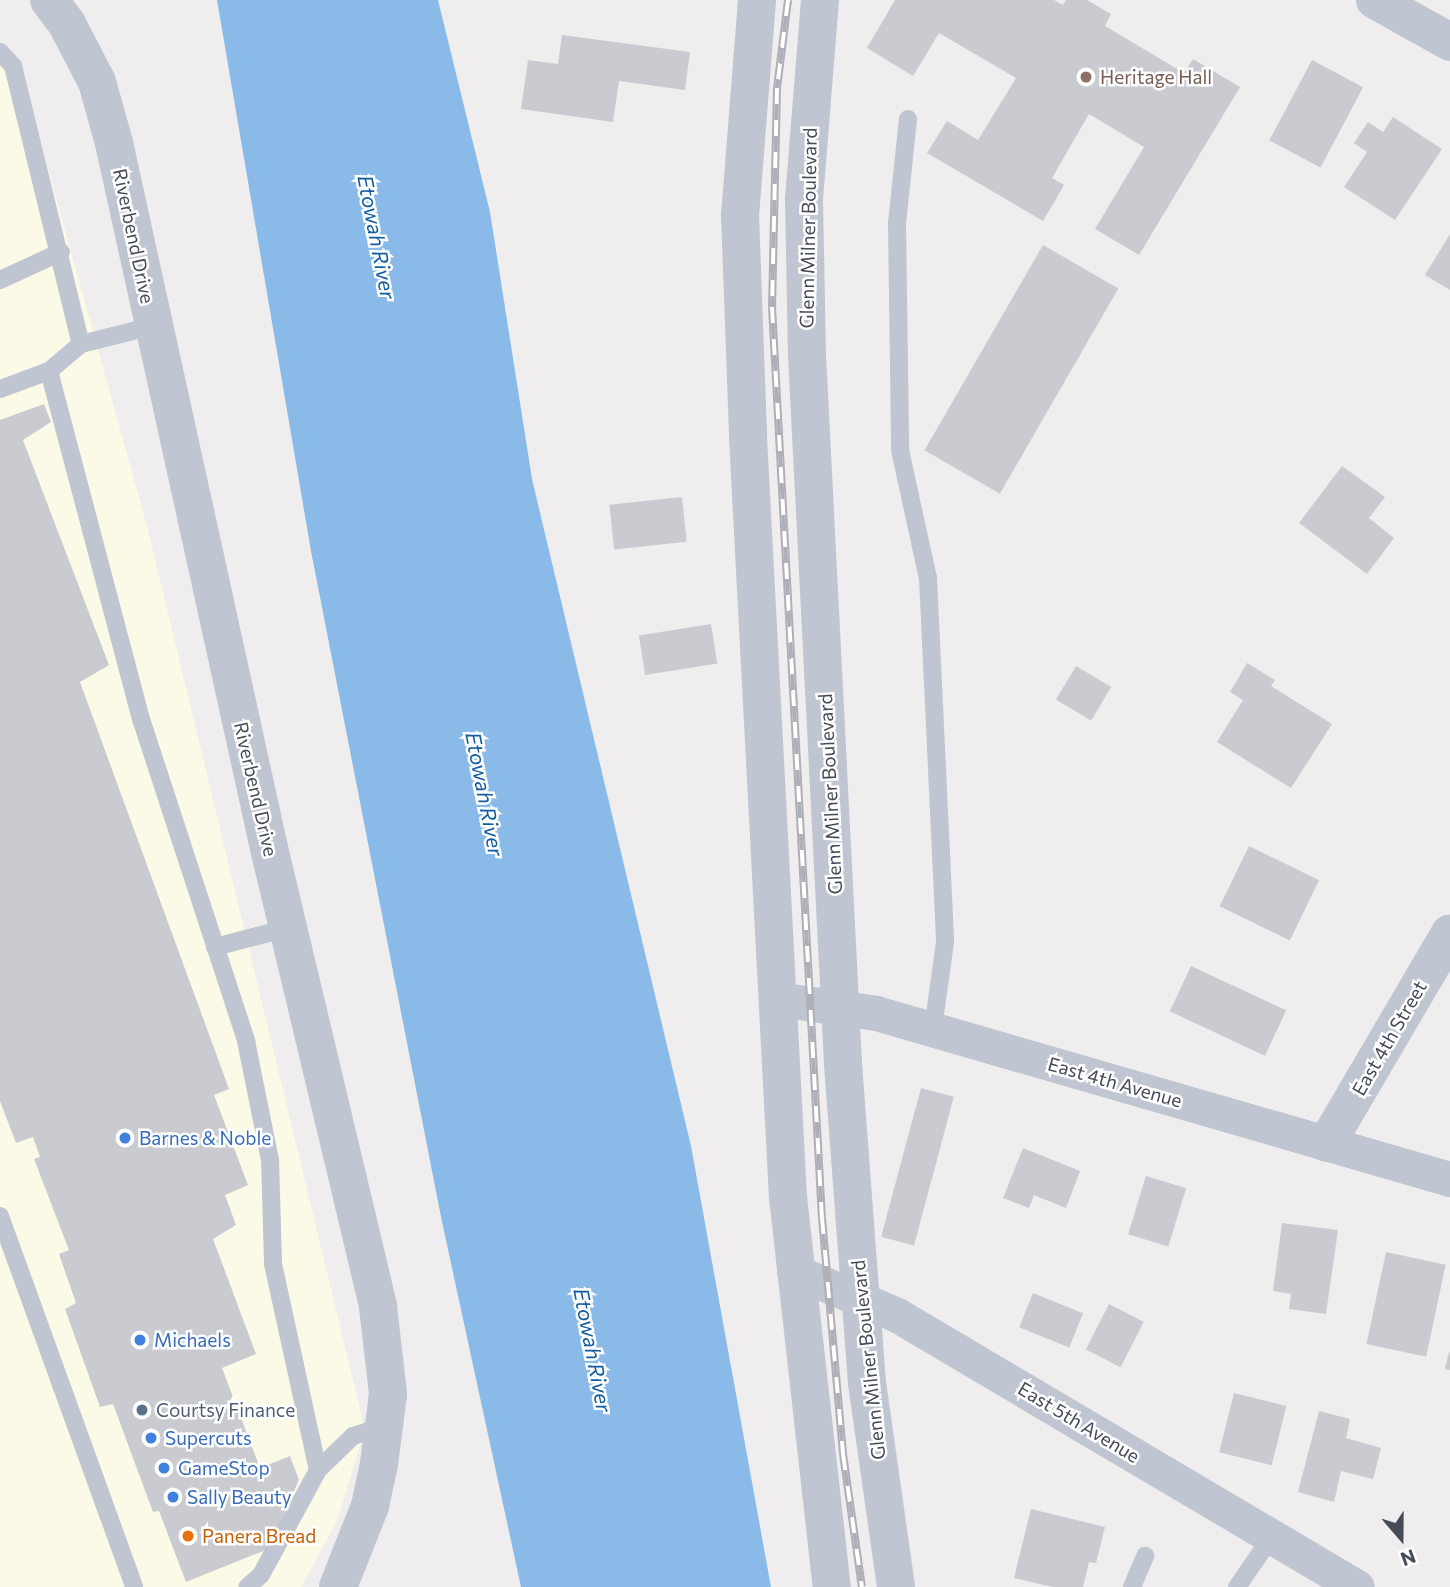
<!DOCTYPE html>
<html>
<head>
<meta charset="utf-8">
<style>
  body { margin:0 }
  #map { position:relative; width:1450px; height:1587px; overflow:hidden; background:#efeded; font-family:Commissioner,sans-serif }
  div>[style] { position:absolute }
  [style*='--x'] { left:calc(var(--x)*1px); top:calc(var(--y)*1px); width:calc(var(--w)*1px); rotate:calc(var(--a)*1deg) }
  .commercial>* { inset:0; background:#fbfae6 }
  .water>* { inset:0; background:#8abbe8 }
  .building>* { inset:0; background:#cacbd1; transform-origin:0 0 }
  .service>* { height:18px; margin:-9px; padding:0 9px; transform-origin:9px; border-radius:9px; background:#c0c5d2 }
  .minor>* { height:35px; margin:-17.5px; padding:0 17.5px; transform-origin:17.5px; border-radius:17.5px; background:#c0c5d2 }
  .tertiary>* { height:38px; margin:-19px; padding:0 19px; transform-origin:19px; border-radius:19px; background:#c0c5d2 }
  .rail>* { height:8px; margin-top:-4px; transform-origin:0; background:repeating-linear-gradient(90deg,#fff 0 16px,#afb0b7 0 32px); box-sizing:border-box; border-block:2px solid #afb0b7 }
  .dots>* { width:19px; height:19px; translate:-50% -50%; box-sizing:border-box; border:4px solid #fff; border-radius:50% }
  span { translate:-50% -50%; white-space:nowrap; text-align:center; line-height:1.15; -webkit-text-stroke:5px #fff; paint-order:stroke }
  .education-label { font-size:19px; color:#785e54 }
  .left { translate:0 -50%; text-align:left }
  .street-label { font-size:19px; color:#464b59 }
  .shop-label { font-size:19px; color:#366cbe }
  .service-label { font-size:19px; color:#4e5e75 }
  .food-label { font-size:19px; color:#c56008 }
  .water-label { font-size:21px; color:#125ca1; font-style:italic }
  .north { position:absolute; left:1366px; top:1503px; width:70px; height:70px; -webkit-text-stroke:5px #fff; paint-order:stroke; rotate:160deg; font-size:19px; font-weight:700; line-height:28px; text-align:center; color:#464b59 }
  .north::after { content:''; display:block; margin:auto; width:24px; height:32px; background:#464b59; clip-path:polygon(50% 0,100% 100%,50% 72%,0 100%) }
</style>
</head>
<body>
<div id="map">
  <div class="commercial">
    <i style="clip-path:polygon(0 57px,24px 82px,148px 530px,365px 1430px,337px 1521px,301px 1587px,0 1587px)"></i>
  </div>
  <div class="water">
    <i style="clip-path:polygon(217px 0,438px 0,490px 212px,532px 479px,691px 1146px,771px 1587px,521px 1587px,441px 1217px,311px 551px)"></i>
  </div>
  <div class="building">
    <i style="clip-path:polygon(895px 0,1054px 0,1063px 5px,1066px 0,1087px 0,1111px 14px,1105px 26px,1184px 73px,1193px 59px,1240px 87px,1139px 255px,1095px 229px,1144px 147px,1089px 114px,1052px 178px,1064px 185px,1043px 221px,927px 153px,947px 121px,978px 140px,1016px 78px,939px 33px,913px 76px,867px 48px)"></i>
    <i style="clip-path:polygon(562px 35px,690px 52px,685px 90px,619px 81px,613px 122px,521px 109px,528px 60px,558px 64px)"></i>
    <i style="left:1312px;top:60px;width:58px;height:91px;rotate:28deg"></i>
    <i style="clip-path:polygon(1393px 117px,1442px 149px,1395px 220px,1344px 187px,1367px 152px,1354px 143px,1368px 122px,1383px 132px)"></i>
    <i style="clip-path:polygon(1450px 234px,1450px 290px,1425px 275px)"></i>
    <i style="left:1043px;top:245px;width:87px;height:237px;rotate:30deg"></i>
    <i style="clip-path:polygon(44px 404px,51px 422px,23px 440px,109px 665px,80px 682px,229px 1089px,214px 1095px,248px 1185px,225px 1195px,236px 1225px,213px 1239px,256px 1354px,222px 1368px,260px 1468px,290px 1456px,299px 1480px,268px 1549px,186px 1582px,159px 1511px,153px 1512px,113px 1404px,100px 1407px,65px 1309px,76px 1303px,59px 1254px,69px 1250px,34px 1159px,40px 1157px,33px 1137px,16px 1143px,0 1101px,0 420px)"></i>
    <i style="clip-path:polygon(1342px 466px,1385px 497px,1369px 518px,1394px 538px,1367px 574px,1299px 523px)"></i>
    <i style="left:682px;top:497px;width:45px;height:73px;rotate:84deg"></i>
    <i style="left:711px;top:624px;width:40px;height:73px;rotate:81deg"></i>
    <i style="clip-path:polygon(1247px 663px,1275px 680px,1271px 686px,1332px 724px,1291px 788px,1217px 742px,1243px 700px,1230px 692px)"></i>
    <i style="left:1076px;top:666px;width:41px;height:39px;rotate:31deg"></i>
    <i style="left:1249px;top:846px;width:78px;height:67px;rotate:26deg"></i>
    <i style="left:1191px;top:966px;width:105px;height:50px;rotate:25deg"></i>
    <i style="left:921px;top:1088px;width:34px;height:154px;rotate:15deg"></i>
    <i style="clip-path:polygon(1023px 1148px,1080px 1171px,1066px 1208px,1034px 1195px,1029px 1208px,1003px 1198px)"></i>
    <i style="left:1146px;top:1176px;width:42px;height:61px;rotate:17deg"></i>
    <i style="clip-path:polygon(1282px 1223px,1338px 1230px,1326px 1314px,1289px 1309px,1291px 1294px,1273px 1291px)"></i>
    <i style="left:1386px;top:1252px;width:61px;height:94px;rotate:12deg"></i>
    <i style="left:1033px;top:1293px;width:54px;height:37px;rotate:22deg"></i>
    <i style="left:1109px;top:1304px;width:39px;height:51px;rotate:27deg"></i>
    <i style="clip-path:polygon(1449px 1352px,1450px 1352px,1450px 1370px,1445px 1369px)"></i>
    <i style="left:1234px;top:1393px;width:54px;height:61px;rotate:14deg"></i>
    <i style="clip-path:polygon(1319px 1411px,1350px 1419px,1346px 1438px,1381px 1448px,1373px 1479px,1341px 1471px,1334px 1502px,1298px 1492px)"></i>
    <i style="clip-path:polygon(1031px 1509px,1105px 1527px,1096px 1563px,1089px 1562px,1083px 1587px,1053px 1587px,1014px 1578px)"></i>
  </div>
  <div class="service">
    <i style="--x:0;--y:52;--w:19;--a:47"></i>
    <i style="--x:13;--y:66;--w:286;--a:76.3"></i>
    <i style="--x:908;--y:119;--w:105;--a:96"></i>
    <i style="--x:897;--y:223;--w:227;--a:89.2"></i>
    <i style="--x:900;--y:450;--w:131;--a:77.7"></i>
    <i style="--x:928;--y:578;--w:364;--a:87.3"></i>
    <i style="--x:945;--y:942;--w:88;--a:97.9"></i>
    <i style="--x:0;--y:280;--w:67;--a:-24.7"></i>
    <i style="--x:49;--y:371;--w:42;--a:-40.2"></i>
    <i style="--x:81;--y:344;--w:74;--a:-14"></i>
    <i style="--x:0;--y:389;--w:52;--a:-20.2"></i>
    <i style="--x:49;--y:371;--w:363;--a:75.2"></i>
    <i style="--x:142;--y:722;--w:336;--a:71.9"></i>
    <i style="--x:246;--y:1041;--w:121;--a:78.6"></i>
    <i style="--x:270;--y:1160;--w:104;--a:88.3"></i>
    <i style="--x:273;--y:1264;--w:211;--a:77.7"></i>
    <i style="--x:318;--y:1470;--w:119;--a:118.5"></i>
    <i style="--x:261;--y:1575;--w:18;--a:139"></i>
    <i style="--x:215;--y:947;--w:75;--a:-14.6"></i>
    <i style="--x:0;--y:1216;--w:394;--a:70.1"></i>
    <i style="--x:318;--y:1470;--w:49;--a:-44.2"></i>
    <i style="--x:353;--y:1436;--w:33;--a:-18"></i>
    <i style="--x:1132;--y:1587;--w:34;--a:-67"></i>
    <i style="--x:1237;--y:1587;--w:62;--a:-55.5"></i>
  </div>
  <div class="minor">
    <i style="--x:777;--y:999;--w:100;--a:8"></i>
    <i style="--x:876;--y:1013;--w:598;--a:16.13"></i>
    <i style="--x:794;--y:1271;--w:112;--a:23.1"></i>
    <i style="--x:897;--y:1315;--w:534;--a:30.6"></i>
  </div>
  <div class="tertiary">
    <i style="--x:49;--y:0;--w:30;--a:53"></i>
    <i style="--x:67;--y:24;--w:65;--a:62.7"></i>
    <i style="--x:97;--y:82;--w:63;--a:74.4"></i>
    <i style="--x:114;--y:143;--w:722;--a:77.6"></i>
    <i style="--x:269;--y:848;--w:472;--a:76.6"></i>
    <i style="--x:378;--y:1307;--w:88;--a:83.4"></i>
    <i style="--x:388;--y:1394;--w:71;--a:97.3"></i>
    <i style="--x:379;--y:1464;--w:43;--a:102.1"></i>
    <i style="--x:370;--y:1506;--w:87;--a:111.6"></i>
    <i style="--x:757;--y:0;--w:216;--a:94.5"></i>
    <i style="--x:740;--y:215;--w:222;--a:87.9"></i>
    <i style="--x:748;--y:437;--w:761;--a:86.99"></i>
    <i style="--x:788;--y:1197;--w:392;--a:83.6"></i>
    <i style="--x:820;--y:0;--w:201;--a:94.6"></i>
    <i style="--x:804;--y:200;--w:155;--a:88.9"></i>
    <i style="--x:807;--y:355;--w:710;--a:87.09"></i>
    <i style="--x:843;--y:1064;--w:320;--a:85.7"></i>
    <i style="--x:867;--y:1383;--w:206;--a:81.9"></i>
    <i style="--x:1375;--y:0;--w:86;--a:29.2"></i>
    <i style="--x:1327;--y:1143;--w:243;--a:-59.6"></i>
  </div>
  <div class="rail">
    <i style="--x:788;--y:0;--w:89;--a:97.1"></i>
    <i style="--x:777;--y:88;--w:219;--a:91.3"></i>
    <i style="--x:772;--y:307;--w:912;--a:86.86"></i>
    <i style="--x:822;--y:1218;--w:237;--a:84.9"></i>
    <i style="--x:843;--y:1454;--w:134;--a:81.9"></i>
  </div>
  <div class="dots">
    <i style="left:1086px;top:77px;background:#8d6e63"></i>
    <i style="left:125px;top:1138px;background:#3f7fe0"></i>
    <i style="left:140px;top:1340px;background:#3f7fe0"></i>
    <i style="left:142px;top:1410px;background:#5c6f8a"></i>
    <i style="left:151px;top:1438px;background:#3f7fe0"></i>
    <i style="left:164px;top:1468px;background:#3f7fe0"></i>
    <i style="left:173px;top:1497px;background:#3f7fe0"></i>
    <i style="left:188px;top:1536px;background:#e8710a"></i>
  </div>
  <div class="education-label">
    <span class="left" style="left:1100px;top:77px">Heritage Hall</span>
  </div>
  <div class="street-label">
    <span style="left:808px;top:228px;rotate:-89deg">Glenn Milner Boulevard</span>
    <span style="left:134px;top:236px;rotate:78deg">Riverbend Drive</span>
    <span style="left:256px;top:789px;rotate:77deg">Riverbend Drive</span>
    <span style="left:830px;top:794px;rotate:-93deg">Glenn Milner Boulevard</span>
    <span style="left:1389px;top:1038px;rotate:-60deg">East 4th Street</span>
    <span style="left:1115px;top:1082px;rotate:16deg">East 4th Avenue</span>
    <span style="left:868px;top:1360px;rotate:-96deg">Glenn Milner Boulevard</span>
    <span style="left:1079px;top:1422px;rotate:31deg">East 5th Avenue</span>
  </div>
  <div class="shop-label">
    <span class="left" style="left:139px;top:1138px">Barnes &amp; Noble</span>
    <span class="left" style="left:154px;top:1340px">Michaels</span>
    <span class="left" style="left:165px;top:1438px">Supercuts</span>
    <span class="left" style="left:178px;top:1468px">GameStop</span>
    <span class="left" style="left:187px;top:1497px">Sally Beauty</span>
  </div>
  <div class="service-label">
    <span class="left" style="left:156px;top:1410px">Courtsy Finance</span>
  </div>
  <div class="food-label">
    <span class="left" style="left:202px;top:1536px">Panera Bread</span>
  </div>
  <div class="water-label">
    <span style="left:377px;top:237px;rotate:79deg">Etowah River</span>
    <span style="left:485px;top:794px;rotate:79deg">Etowah River</span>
    <span style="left:593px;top:1350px;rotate:79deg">Etowah River</span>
  </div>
  <div class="north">N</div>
</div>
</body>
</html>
